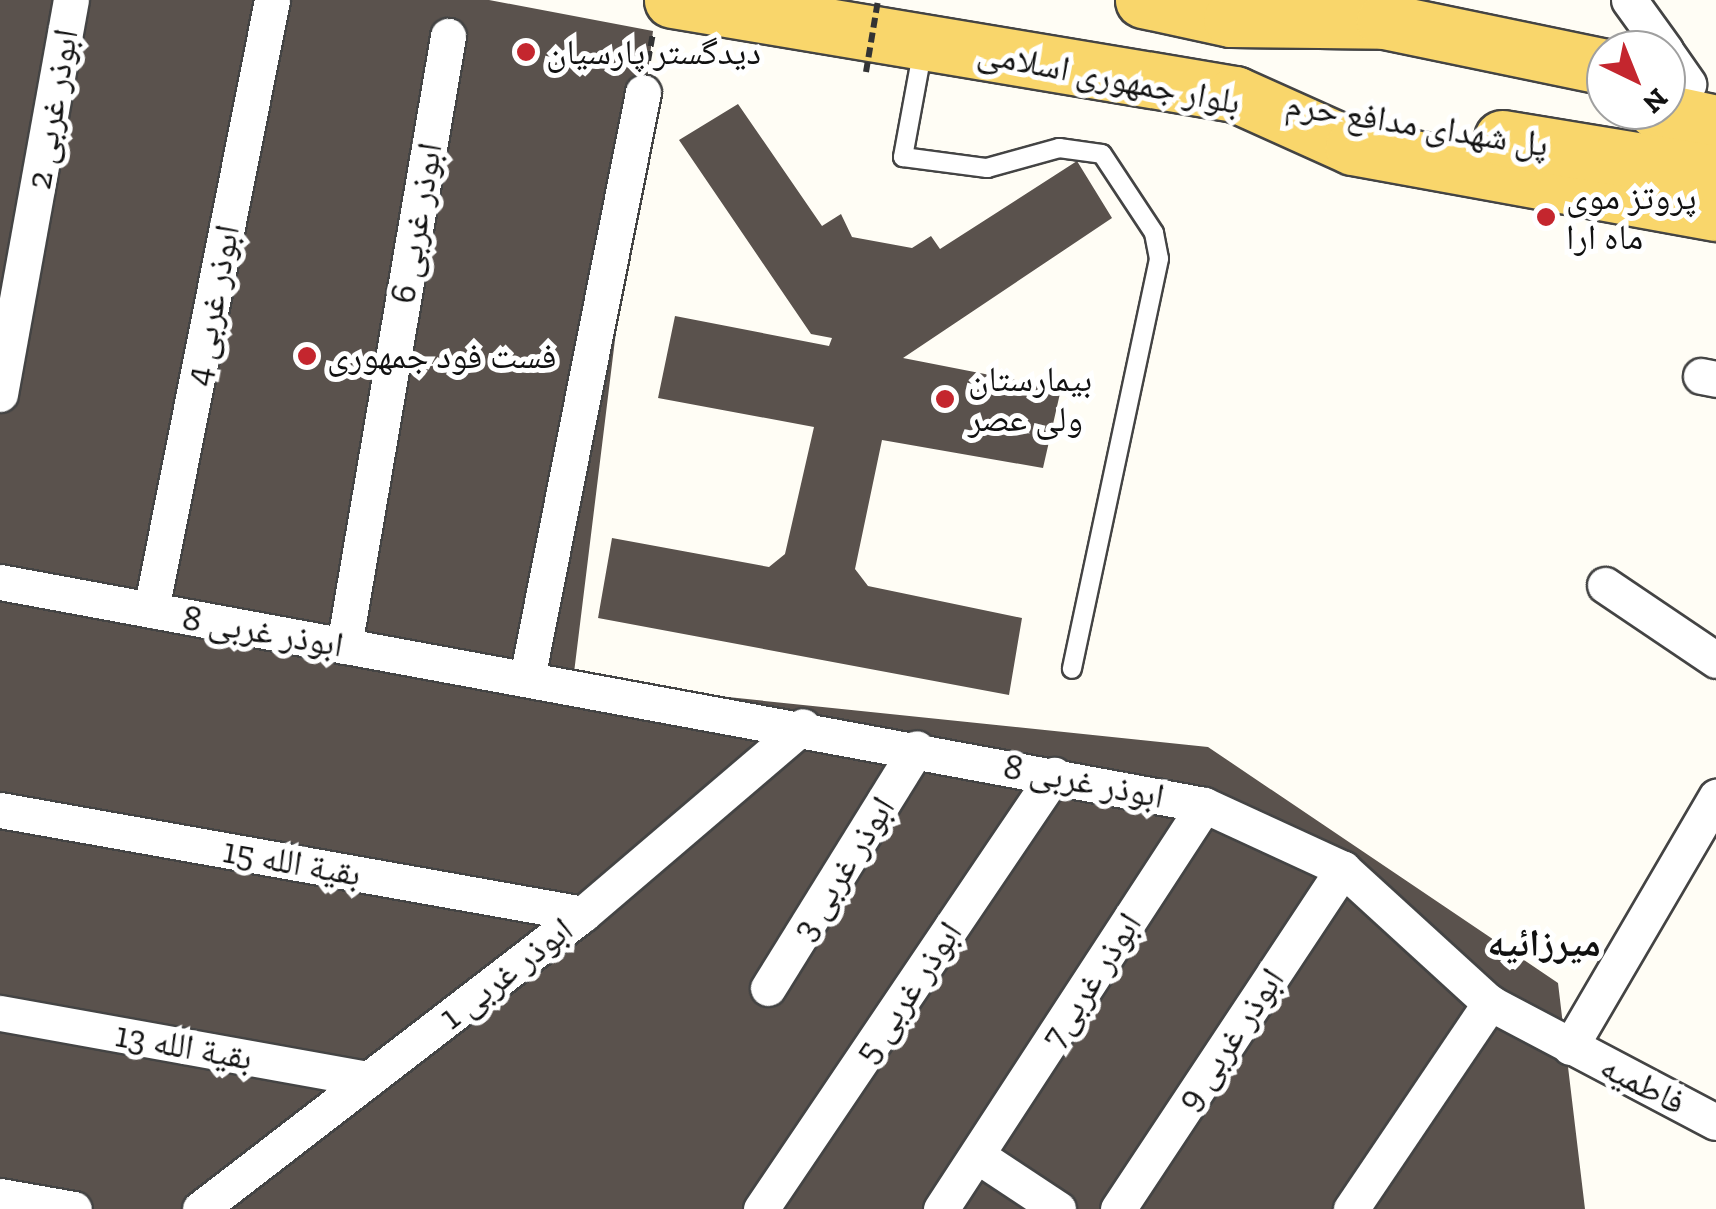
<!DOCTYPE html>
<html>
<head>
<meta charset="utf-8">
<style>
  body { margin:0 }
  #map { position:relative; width:1716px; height:1209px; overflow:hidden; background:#fffdf5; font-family:"Zilla Slab","Noto Naskh Arabic",serif }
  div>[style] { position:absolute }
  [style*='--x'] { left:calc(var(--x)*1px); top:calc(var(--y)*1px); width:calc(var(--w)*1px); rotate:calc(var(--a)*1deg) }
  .building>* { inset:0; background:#5a524d }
  .path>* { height:6px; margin-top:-3px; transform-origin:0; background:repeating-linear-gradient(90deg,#333 0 10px,transparent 0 15px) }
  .roads { filter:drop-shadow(2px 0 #444) drop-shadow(-2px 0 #444) drop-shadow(0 2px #444) drop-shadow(0 -2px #444) }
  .lane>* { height:18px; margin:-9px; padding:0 9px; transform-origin:9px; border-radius:9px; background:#fff }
  .street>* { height:35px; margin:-17.5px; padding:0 17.5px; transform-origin:17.5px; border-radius:17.5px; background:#fff }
  .primary>* { height:55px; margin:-27.5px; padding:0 27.5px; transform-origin:27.5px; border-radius:27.5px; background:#f9d66b }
  .path-bridge>* { height:6px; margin-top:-3px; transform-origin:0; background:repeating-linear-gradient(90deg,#333 0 10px,transparent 0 15px) }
  .dots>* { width:28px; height:28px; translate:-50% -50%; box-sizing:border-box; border:5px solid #fff; border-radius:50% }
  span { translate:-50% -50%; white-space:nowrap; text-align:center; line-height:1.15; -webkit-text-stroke:10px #fff; paint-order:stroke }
  .poi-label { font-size:35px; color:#111 }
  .left { translate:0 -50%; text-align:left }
  .street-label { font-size:35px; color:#111 }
  .neighbourhood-label { font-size:38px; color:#111; font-weight:700 }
  .north { position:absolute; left:1586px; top:30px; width:100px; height:100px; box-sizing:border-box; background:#fff; border:2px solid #a0a0a0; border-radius:50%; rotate:137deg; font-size:28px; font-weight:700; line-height:40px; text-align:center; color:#111 }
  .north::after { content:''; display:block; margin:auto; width:35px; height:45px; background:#c4262e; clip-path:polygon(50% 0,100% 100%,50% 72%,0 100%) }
</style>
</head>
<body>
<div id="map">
  <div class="building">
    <i style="clip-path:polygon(0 0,489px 0,653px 31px,573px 681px,1208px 747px,1558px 983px,1585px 1209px,0 1209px)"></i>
    <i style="clip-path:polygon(738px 104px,822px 226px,841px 214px,852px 237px,912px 248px,931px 236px,940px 249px,1077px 161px,1112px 218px,903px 358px,1061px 389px,1043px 468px,882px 440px,855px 569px,868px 586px,1022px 618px,1009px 695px,598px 618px,612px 538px,769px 567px,785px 554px,814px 427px,658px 398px,675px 316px,829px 346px,832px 338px,811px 334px,679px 140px)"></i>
  </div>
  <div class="path">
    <i style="--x:648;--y:61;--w:27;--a:-80"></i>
  </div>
  <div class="roads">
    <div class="lane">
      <i style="--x:923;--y:48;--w:111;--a:100.4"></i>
      <i style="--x:903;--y:157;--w:85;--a:7.5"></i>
      <i style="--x:987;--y:168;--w:75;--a:-15.5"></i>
      <i style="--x:1059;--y:148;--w:43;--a:7.9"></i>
      <i style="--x:1102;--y:154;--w:95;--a:56.6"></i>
      <i style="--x:1154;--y:233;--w:26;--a:79"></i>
      <i style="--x:1159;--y:259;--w:419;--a:102"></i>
    </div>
    <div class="street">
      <i style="--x:1629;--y:0;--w:62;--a:54.2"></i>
      <i style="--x:1666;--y:52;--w:39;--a:55"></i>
      <i style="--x:1701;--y:376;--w:15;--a:11"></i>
      <i style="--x:0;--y:394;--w:400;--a:-79.8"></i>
      <i style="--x:0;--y:582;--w:1224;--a:10.49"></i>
      <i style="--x:1204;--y:805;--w:153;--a:24.7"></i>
      <i style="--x:1343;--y:869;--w:199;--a:42.4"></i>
      <i style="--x:1490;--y:1003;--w:255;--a:27.8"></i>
      <i style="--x:1605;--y:585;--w:134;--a:34"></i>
      <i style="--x:151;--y:610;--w:622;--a:-78.78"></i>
      <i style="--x:344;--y:646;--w:619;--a:-80.32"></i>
      <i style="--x:528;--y:673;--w:592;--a:-78.8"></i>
      <i style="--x:0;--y:810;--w:592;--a:10.11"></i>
      <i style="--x:768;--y:988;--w:282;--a:-58.2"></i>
      <i style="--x:0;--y:1013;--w:374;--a:10.2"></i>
      <i style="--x:1570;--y:1047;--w:290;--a:-59.7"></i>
      <i style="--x:978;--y:1156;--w:96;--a:33.5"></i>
      <i style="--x:0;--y:1196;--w:75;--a:10"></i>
      <i style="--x:200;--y:1209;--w:483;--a:-37.6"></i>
      <i style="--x:583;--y:914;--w:289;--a:-40.5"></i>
      <i style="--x:761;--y:1209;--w:524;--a:-55.98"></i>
      <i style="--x:941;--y:1209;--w:482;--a:-56.9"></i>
      <i style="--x:1118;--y:1209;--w:408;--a:-56.5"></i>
      <i style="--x:1351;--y:1209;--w:249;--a:-56"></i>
    </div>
    <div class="primary">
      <i style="--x:672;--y:0;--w:571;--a:9.48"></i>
      <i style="--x:1235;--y:94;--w:129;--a:24.2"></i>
      <i style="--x:1353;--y:147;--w:369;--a:10.3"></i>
      <i style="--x:1143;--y:0;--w:90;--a:12.2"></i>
      <i style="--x:1231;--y:19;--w:153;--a:0.7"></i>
      <i style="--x:1384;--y:21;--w:227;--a:11.7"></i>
      <i style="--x:1655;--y:110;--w:62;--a:12"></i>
      <i style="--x:1502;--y:138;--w:217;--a:9.3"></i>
    </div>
  </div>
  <div class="path-bridge">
    <i style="--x:866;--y:72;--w:73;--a:-80.5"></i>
  </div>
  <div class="dots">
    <i style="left:526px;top:52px;background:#c4262e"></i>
    <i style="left:1546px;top:217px;background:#c4262e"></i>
    <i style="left:307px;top:356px;background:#c4262e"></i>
    <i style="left:945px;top:399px;background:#c4262e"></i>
  </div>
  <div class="poi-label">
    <span class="left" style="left:546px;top:52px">دیدگستر پارسیان</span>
    <span class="left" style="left:1566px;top:217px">پروتز موی<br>ماه ارا</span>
    <span class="left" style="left:327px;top:356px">فست فود جمهوری</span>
    <span class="left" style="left:968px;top:399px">بیمارستان<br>ولی عصر</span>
  </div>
  <div class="street-label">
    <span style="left:1109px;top:77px;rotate:11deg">بلوار جمهوری اسلامی</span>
    <span style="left:52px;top:109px;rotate:-80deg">ابوذر غربی 2</span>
    <span style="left:1417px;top:124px;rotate:9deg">پل شهدای مدافع حرم</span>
    <span style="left:416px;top:223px;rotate:-80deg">ابوذر غربی 6</span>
    <span style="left:212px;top:305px;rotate:-79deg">ابوذر غربی 4</span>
    <span style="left:263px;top:631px;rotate:10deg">ابوذر غربی 8</span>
    <span style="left:1084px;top:781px;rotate:11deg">ابوذر غربی 8</span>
    <span style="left:292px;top:862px;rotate:10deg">بقیة الله 15</span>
    <span style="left:843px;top:868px;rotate:-58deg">ابوذر غربی 3</span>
    <span style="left:506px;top:973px;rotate:-38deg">ابوذر غربی 1</span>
    <span style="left:1091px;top:980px;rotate:-57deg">ابوذر غربی7</span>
    <span style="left:908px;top:992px;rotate:-56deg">ابوذر غربی 5</span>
    <span style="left:1230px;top:1039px;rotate:-56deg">ابوذر غربی 9</span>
    <span style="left:184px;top:1046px;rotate:10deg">بقیة الله 13</span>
    <span style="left:1643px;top:1084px;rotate:27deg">فاطمیه</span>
  </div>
  <div class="neighbourhood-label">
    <span style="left:1544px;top:944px">میرزائیه</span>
  </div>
  <div class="north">N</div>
</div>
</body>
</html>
